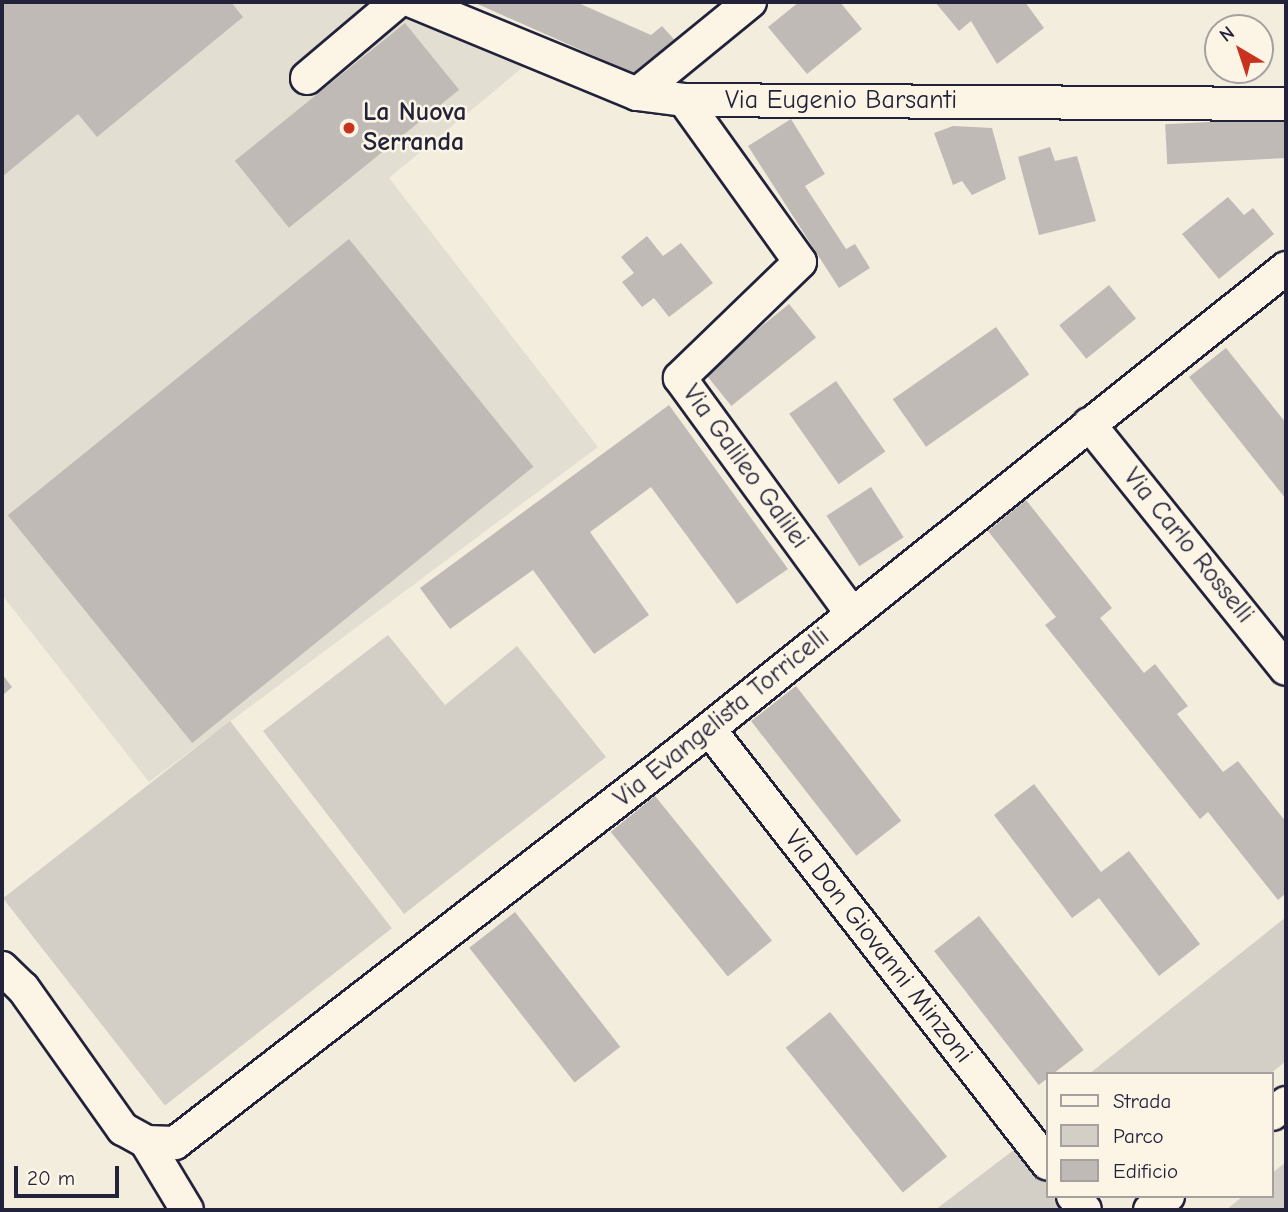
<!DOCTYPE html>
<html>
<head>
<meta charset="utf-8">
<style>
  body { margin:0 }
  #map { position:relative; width:1288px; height:1212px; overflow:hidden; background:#f3edde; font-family:"Comic Neue",sans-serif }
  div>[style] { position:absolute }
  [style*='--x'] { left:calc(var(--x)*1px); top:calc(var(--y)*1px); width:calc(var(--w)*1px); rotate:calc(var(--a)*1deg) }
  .built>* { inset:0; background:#e3ded2 }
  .green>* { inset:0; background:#d4cfc6; transform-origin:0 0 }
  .building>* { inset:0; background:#bfbab6; transform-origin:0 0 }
  .roads { filter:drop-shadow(2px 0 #22223b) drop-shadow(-2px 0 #22223b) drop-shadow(0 2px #22223b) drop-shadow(0 -2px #22223b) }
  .street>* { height:32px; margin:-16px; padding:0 16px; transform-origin:16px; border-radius:16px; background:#fcf5e5 }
  .dots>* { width:19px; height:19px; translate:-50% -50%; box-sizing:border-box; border:4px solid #fcf5e5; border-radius:50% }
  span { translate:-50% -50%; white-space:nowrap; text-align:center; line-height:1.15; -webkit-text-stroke:5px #fcf5e5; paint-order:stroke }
  .street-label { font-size:26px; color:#22223b }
  .poi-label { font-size:26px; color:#22223b; font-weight:700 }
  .left { translate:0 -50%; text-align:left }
  .frame { position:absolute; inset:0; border:4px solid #22223b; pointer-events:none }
  .legend { position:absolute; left:1046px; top:1072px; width:228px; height:126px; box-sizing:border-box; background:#fcf5e5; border:2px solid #a5a1a1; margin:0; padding:9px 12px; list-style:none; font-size:21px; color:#22223b }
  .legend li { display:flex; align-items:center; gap:14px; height:35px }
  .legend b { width:35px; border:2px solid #a5a1a1 }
  .north { position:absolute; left:1204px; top:14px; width:70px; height:70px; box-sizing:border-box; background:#fcf5e5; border:2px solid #a5a1a1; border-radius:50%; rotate:321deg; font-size:19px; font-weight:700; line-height:28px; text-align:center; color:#22223b }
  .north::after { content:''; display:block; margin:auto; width:24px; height:32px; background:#c8321e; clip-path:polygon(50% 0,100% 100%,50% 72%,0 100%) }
  .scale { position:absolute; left:14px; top:1166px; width:105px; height:32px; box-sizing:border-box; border:4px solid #22223b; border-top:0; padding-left:9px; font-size:21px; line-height:24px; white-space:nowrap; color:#22223b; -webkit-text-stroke:5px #fcf5e5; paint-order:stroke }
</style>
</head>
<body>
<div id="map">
  <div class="built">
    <i style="clip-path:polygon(2px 2px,442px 2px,551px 44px,389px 178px,598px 447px,149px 782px,2px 595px)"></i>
  </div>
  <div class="green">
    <i style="clip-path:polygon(388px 635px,445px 705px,517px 646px,606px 757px,404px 914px,263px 731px)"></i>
    <i style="left:230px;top:721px;width:263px;height:288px;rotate:52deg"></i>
    <i style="clip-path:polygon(1286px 917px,1286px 1061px,1270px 1074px,1089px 1074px)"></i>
    <i style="clip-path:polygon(1028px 1139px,1048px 1164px,1048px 1196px,1073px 1196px,1065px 1210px,935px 1210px)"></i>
    <i style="clip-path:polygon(1286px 1162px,1286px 1210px,1226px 1210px,1243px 1196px,1272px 1196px,1272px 1173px)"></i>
  </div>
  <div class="building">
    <i style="clip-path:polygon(2px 2px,231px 2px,243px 17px,97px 137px,78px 114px,2px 177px)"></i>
    <i style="clip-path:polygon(473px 2px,576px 2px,651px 35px,662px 26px,681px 47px,644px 78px)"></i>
    <i style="clip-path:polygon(799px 2px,840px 2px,862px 29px,807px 74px,768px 27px)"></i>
    <i style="clip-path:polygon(935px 2px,1025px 2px,1044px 28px,997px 64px,971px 21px,959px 31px)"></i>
    <i style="left:405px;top:23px;width:86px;height:219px;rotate:51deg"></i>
    <i style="left:1284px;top:118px;width:40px;height:119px;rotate:87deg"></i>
    <i style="clip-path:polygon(791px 119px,825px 174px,805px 186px,846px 249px,855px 244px,870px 268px,839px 288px,748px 146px)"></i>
    <i style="clip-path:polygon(953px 126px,992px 128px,1006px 179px,972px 195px,962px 181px,953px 185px,934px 133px)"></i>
    <i style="clip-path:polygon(1050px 147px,1055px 161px,1077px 156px,1096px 221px,1039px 235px,1018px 157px)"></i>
    <i style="clip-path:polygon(1228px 197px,1244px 215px,1253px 208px,1274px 234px,1219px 279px,1182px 234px)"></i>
    <i style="clip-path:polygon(647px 236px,663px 256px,681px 243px,713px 283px,669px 317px,654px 298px,642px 307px,622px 282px,634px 273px,621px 257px)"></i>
    <i style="left:349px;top:239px;width:293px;height:439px;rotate:51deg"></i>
    <i style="left:1109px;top:285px;width:43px;height:64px;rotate:51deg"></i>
    <i style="left:789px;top:304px;width:43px;height:109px;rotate:51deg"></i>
    <i style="left:996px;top:327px;width:58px;height:126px;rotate:55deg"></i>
    <i style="clip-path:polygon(1226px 348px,1286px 423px,1286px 499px,1189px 377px)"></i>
    <i style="left:836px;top:381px;width:86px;height:57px;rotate:55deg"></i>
    <i style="clip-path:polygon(669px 405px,788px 569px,737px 604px,651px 487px,590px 532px,649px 615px,594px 654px,533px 570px,450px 629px,420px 588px)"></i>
    <i style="left:871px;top:487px;width:60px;height:53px;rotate:57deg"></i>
    <i style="clip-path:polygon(1026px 500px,1112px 608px,1100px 618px,1144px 673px,1155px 664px,1188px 706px,1177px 714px,1223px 772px,1238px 761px,1286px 822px,1286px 893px,1278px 900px,1208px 812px,1200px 819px,1045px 625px,1056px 617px,988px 531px)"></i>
    <i style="clip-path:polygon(2px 674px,12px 687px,2px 696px)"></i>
    <i style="left:796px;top:686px;width:171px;height:57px;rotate:52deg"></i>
    <i style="clip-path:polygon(1034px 784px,1101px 872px,1129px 851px,1200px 944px,1159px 976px,1099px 898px,1072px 918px,994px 815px)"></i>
    <i style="left:655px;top:796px;width:186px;height:57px;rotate:51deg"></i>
    <i style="left:515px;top:912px;width:171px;height:58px;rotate:52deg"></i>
    <i style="left:979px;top:916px;width:170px;height:57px;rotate:52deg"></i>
    <i style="left:830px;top:1012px;width:186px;height:57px;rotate:51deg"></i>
  </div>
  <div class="roads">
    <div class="street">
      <i style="--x:414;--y:2;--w:241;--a:22.4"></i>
      <i style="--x:637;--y:94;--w:47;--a:7.3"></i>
      <i style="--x:684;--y:100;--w:602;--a:0.38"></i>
      <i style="--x:307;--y:78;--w:118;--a:-40.2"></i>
      <i style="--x:637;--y:94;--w:146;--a:-39.2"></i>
      <i style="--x:684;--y:100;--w:199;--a:54.4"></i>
      <i style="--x:800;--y:262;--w:167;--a:136"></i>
      <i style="--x:680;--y:378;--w:292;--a:53.9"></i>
      <i style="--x:1089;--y:424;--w:314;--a:51.2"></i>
      <i style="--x:709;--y:729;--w:551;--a:52.07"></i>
      <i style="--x:2;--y:968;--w:29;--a:44"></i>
      <i style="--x:23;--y:988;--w:173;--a:54.7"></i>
      <i style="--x:123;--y:1129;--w:26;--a:29"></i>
      <i style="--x:146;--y:1142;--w:29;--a:2"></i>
      <i style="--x:175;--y:1143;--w:619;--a:-37.72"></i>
      <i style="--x:665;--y:764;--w:795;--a:-38.61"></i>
      <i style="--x:1272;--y:1114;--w:18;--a:-38"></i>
      <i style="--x:146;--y:1142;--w:79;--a:58.9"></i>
      <i style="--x:1073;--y:1196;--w:18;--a:49"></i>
      <i style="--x:1150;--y:1210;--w:23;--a:-38"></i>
    </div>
  </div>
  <div class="dots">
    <i style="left:349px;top:128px;background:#c8321e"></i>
  </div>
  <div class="street-label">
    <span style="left:841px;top:101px">Via Eugenio Barsanti</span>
    <span style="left:745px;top:467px;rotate:54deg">Via Galileo Galilei</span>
    <span style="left:1188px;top:546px;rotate:51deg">Via Carlo Rosselli</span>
    <span style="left:722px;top:718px;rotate:-39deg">Via Evangelista Torricelli</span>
    <span style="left:878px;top:947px;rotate:52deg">Via Don Giovanni Minzoni</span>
  </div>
  <div class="poi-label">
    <span class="left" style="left:363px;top:128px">La Nuova<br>Serranda</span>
  </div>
  <div class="frame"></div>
  <ul class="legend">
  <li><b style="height:9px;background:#fcf5e5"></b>Strada</li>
  <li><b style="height:19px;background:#d4cfc6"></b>Parco</li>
  <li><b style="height:19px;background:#bfbab6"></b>Edificio</li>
  </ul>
  <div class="north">N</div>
  <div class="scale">20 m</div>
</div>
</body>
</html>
